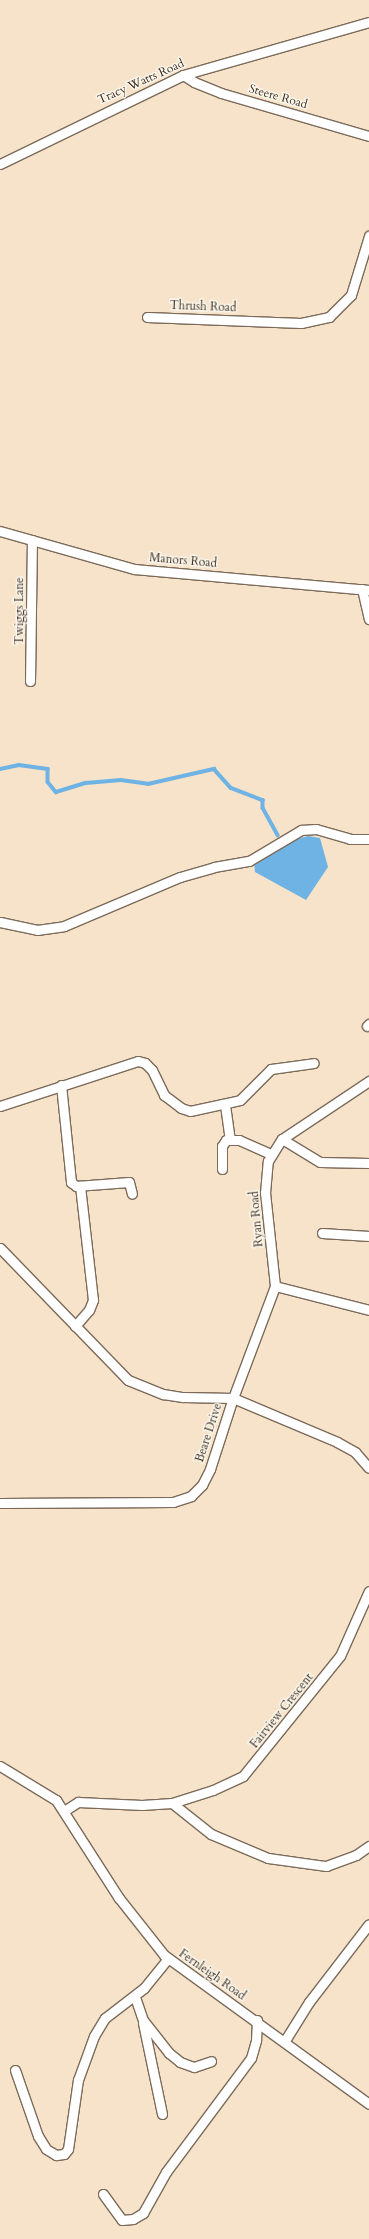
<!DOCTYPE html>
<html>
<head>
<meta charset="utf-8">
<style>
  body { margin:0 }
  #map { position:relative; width:369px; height:2239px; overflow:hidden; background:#f6e3ca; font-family:Cardo,serif }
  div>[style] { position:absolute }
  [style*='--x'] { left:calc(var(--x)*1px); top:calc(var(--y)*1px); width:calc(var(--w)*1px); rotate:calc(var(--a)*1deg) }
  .water>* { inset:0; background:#6eb3e4 }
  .stream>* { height:3.5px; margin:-1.75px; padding:0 1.75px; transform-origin:1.75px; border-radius:1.75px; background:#6eb3e4 }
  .roads { filter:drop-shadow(1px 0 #7c6b5a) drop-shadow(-1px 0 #7c6b5a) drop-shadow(0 1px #7c6b5a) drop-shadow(0 -1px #7c6b5a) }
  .street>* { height:9px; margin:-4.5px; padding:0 4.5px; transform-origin:4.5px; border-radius:4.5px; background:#fff }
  span { translate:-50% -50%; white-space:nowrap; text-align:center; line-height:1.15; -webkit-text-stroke:3px #fbf7ec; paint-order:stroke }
  .street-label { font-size:12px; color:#3b2a1e }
</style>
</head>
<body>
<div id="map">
  <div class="water">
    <i style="clip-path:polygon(308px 836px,320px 838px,328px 867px,306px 900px,255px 872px,254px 862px,293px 840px)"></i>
  </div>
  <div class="stream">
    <i style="--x:0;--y:769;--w:19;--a:-12"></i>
    <i style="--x:19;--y:765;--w:29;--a:8"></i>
    <i style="--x:48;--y:769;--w:13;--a:90"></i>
    <i style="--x:48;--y:782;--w:13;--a:51"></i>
    <i style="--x:56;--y:792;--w:31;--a:-17"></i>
    <i style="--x:86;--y:783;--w:35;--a:-5"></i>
    <i style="--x:121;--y:780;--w:27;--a:8"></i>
    <i style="--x:148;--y:784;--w:68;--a:-12.8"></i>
    <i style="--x:214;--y:769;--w:25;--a:48"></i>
    <i style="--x:231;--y:788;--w:34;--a:21"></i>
    <i style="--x:263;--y:800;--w:8;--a:90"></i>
    <i style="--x:263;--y:808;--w:31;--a:61"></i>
  </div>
  <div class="roads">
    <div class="street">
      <i style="--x:183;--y:75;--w:13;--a:32"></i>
      <i style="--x:194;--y:82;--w:29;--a:22"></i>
      <i style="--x:221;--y:93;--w:154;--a:16.2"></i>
      <i style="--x:0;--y:164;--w:203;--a:-25.9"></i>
      <i style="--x:183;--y:75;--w:193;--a:-15.9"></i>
      <i style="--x:147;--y:317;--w:154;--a:2.2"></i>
      <i style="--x:301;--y:323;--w:29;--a:-12"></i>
      <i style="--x:329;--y:317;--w:31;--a:-45"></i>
      <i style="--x:351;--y:295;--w:62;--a:-73"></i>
      <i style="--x:0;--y:531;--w:139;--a:15.8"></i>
      <i style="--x:134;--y:569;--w:236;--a:5.1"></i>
      <i style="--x:362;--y:589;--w:31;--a:77"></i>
      <i style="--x:30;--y:681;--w:141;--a:-89.2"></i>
      <i style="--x:0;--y:922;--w:38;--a:12"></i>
      <i style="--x:37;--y:930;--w:27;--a:-8"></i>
      <i style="--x:64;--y:926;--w:126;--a:-22.9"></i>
      <i style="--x:180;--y:877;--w:35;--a:-16"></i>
      <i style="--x:214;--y:867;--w:36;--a:-10"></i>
      <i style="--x:249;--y:861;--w:61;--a:-30.8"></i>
      <i style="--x:301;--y:830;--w:15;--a:-4"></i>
      <i style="--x:316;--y:829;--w:35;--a:16"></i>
      <i style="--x:350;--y:839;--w:19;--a:0"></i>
      <i style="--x:367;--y:1026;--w:3;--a:-45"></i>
      <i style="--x:61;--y:1085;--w:98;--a:84.1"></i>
      <i style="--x:71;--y:1182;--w:6;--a:39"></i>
      <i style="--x:76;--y:1186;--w:53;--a:-4.3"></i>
      <i style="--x:129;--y:1182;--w:12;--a:76"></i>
      <i style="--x:225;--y:1105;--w:34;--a:82"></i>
      <i style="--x:0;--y:1106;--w:145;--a:-18.1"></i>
      <i style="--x:138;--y:1061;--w:7;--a:16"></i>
      <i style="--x:145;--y:1063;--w:10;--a:45"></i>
      <i style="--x:152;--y:1070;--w:28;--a:64"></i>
      <i style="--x:164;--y:1095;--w:21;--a:37"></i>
      <i style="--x:181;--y:1108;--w:9;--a:18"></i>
      <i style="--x:190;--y:1111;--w:51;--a:-12.4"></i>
      <i style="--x:240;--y:1100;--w:44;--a:-45"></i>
      <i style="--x:271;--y:1069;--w:43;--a:-7.9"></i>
      <i style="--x:282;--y:1139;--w:44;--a:31.2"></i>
      <i style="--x:320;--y:1162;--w:49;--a:1.2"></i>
      <i style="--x:222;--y:1169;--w:23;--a:-90"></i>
      <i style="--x:222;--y:1146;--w:7;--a:-56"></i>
      <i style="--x:226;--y:1140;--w:13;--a:0"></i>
      <i style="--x:239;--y:1140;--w:35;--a:24"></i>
      <i style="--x:322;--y:1233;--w:47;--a:3.7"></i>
      <i style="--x:0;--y:1248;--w:184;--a:45.9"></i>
      <i style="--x:128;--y:1380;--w:38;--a:22"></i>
      <i style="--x:163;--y:1394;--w:20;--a:9"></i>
      <i style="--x:183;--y:1397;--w:50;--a:1.1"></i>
      <i style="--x:233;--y:1398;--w:113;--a:22.9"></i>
      <i style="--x:337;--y:1442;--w:21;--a:29"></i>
      <i style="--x:355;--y:1452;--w:21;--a:49"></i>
      <i style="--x:275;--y:1286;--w:97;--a:14.3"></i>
      <i style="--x:75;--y:1326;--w:21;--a:-49"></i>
      <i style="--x:89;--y:1310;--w:11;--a:-68"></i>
      <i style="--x:93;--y:1300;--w:115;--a:-96.5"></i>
      <i style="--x:0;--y:1503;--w:173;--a:-0.3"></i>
      <i style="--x:173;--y:1502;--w:19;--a:-18"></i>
      <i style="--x:191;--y:1496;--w:16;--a:-45"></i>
      <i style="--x:202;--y:1485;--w:18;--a:-63"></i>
      <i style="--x:210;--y:1469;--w:75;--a:-72.1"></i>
      <i style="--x:233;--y:1398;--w:120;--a:-69.4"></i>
      <i style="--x:275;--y:1286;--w:94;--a:-96.1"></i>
      <i style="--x:265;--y:1193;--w:32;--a:-85"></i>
      <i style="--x:268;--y:1161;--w:26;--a:-58"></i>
      <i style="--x:282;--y:1139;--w:105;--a:-33.7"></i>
      <i style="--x:0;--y:1766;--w:66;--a:31.3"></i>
      <i style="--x:56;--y:1800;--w:117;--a:57.3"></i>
      <i style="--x:119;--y:1898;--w:73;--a:51.7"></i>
      <i style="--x:164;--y:1955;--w:253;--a:36"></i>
      <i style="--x:172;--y:1803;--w:50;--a:38.5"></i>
      <i style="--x:211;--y:1834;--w:62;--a:22.8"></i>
      <i style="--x:268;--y:1858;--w:59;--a:7.9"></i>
      <i style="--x:326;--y:1866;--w:32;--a:-20"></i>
      <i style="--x:356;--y:1855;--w:16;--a:-35"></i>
      <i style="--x:64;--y:1811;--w:17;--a:-33"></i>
      <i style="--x:78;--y:1802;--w:64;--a:2.7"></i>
      <i style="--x:142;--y:1805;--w:30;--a:-4"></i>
      <i style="--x:172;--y:1803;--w:43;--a:-17.6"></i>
      <i style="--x:213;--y:1790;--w:33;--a:-25"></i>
      <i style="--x:243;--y:1776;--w:154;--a:-51.1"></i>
      <i style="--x:340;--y:1656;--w:71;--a:-66"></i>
      <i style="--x:135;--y:1997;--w:24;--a:71"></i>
      <i style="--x:143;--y:2020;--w:42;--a:51.8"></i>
      <i style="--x:169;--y:2053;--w:14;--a:39"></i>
      <i style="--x:180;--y:2062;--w:15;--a:20"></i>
      <i style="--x:194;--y:2067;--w:18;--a:-19"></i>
      <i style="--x:143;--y:2023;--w:93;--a:78.2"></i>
      <i style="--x:284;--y:2042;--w:47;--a:-58"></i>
      <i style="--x:309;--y:2002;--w:98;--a:-52.4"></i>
      <i style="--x:15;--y:2070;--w:70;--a:70.8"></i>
      <i style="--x:38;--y:2136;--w:15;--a:58"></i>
      <i style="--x:46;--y:2149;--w:12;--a:31"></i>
      <i style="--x:56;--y:2155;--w:8;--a:-7"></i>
      <i style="--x:64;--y:2154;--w:6;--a:-51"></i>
      <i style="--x:68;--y:2149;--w:70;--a:-81.8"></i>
      <i style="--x:78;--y:2080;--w:47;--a:-70"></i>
      <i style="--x:94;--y:2036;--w:21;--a:-59"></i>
      <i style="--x:105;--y:2018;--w:49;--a:-37.6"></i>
      <i style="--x:144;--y:1988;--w:38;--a:-51"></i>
      <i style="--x:103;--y:2194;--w:32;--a:54"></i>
      <i style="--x:122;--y:2220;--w:11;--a:-5"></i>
      <i style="--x:133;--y:2219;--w:12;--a:-31"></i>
      <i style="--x:143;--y:2213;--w:47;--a:-60.7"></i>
      <i style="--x:166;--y:2172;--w:142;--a:-53.3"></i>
      <i style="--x:251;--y:2058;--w:19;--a:-74"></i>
      <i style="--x:256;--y:2040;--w:20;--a:-87"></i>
    </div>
  </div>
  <div class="street-label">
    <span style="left:141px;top:82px;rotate:-24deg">Tracy Watts Road</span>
    <span style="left:278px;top:97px;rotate:16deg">Steere Road</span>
    <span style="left:203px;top:307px;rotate:2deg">Thrush Road</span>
    <span style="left:183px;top:561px;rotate:5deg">Manors Road</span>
    <span style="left:20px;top:611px;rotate:-90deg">Twiggs Lane</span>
    <span style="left:257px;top:1219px;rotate:-95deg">Ryan Road</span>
    <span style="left:209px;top:1433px;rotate:-72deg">Beare Drive</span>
    <span style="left:282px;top:1711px;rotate:-51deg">Fairview Crescent</span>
    <span style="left:212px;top:1975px;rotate:35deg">Fernleigh Road</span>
  </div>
</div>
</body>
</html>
